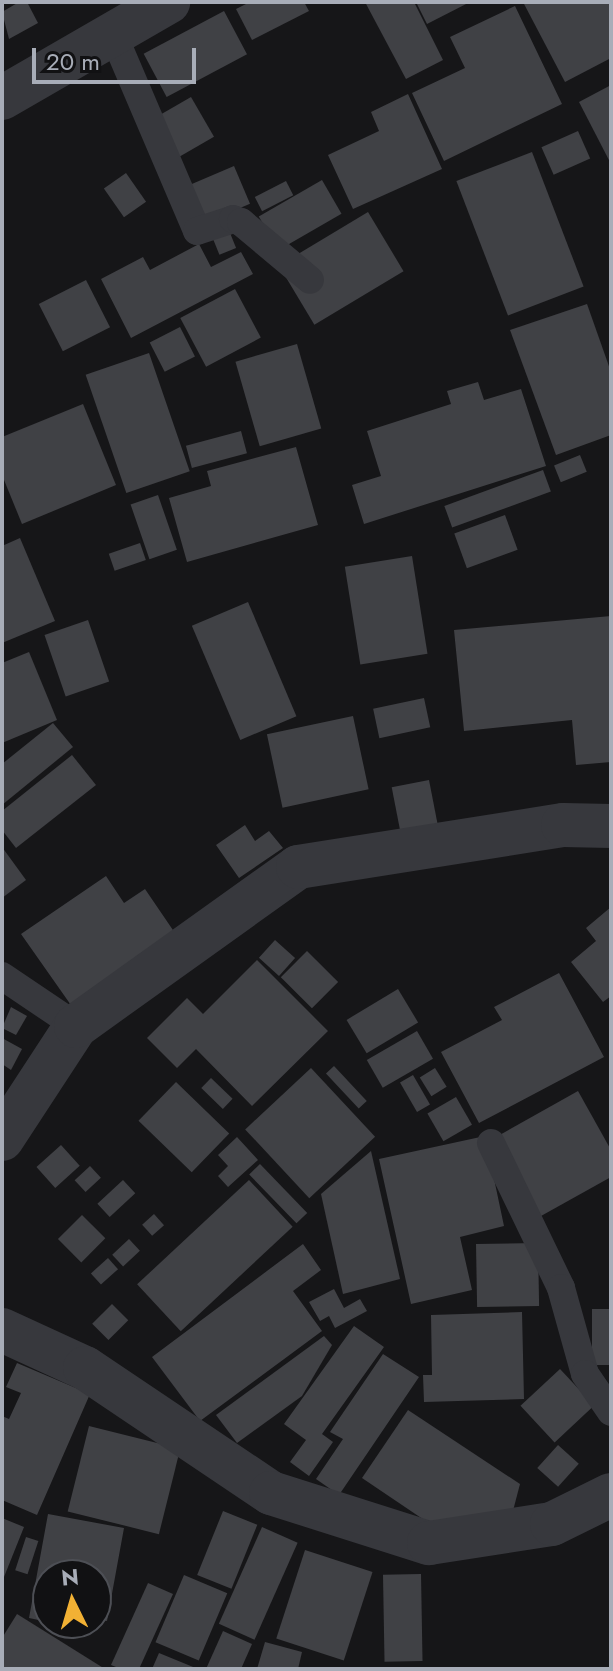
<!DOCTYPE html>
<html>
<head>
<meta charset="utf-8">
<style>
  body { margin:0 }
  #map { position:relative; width:613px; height:1671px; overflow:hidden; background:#161618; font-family:Jost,sans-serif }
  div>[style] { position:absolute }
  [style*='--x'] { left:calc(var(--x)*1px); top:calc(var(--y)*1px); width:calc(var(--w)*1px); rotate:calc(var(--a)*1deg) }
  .building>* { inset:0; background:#404145; transform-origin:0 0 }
  .service>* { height:28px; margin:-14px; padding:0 14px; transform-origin:14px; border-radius:14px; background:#37383d }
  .minor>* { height:44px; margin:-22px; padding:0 22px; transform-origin:22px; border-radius:22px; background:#37383d }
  span { translate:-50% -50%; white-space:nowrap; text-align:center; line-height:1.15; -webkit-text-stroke:8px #111113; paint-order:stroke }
  .frame { position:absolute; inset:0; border:4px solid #a8adb8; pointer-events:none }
  .north { position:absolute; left:32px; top:1559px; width:80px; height:80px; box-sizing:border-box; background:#111113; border:2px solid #4d4f55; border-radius:50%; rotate:355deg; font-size:22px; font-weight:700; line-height:32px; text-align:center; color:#a8adb8 }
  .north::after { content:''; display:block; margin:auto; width:28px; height:36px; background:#f2b134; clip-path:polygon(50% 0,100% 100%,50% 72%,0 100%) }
  .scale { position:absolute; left:32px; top:48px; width:164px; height:36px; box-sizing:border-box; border:4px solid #a8adb8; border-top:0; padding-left:10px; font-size:24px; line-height:28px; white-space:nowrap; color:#a8adb8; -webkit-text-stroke:6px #111113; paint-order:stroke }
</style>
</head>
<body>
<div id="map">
  <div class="building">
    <i style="clip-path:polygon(19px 2px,27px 2px,38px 23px,9px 39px,2px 12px)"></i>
    <i style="clip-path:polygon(250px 2px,304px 2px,309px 11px,252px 40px,236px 9px)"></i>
    <i style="clip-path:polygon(365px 2px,414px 2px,443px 60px,406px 79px)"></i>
    <i style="clip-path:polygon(416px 2px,470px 2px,427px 24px)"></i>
    <i style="clip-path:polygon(523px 2px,611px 2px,611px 58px,565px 82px)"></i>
    <i style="clip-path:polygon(515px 6px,562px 104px,444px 161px,412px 93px,465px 68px,450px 37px)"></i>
    <i style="left:224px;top:11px;width:49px;height:91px;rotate:62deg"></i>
    <i style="clip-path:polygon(611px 85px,611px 164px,579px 102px)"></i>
    <i style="clip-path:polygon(408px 94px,442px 169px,353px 209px,328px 155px,379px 131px,371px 112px)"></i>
    <i style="left:191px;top:97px;width:46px;height:43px;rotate:60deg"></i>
    <i style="left:578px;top:131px;width:30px;height:40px;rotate:66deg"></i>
    <i style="left:532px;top:152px;width:144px;height:81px;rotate:69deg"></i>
    <i style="left:234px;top:166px;width:41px;height:49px;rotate:67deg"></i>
    <i style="left:126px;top:173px;width:35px;height:27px;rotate:55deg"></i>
    <i style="left:322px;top:180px;width:39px;height:73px;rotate:60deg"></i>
    <i style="left:286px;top:181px;width:16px;height:35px;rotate:63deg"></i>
    <i style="left:368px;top:212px;width:69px;height:104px;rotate:59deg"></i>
    <i style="left:226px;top:223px;width:27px;height:18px;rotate:68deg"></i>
    <i style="clip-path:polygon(199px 244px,211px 267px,241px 252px,253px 274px,131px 338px,101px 279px,143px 257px,150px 270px)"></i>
    <i style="left:86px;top:280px;width:53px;height:53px;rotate:63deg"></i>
    <i style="left:235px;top:289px;width:55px;height:62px;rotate:62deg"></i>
    <i style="clip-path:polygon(587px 304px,611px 372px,611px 435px,556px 455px,510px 330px)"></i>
    <i style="left:180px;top:327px;width:33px;height:34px;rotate:63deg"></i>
    <i style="left:297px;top:344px;width:88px;height:64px;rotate:74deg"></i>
    <i style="left:149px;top:353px;width:125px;height:67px;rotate:71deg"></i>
    <i style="clip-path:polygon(478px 382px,484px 400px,521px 389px,546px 466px,364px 524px,352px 485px,381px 476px,367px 431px,451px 404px,447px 391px)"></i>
    <i style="clip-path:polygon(83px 404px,116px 485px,22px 524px,2px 475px,2px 437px)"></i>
    <i style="left:241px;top:431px;width:23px;height:57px;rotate:75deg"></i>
    <i style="clip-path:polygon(296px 447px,318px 525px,187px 562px,169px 498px,211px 486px,207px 471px)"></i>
    <i style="left:580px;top:455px;width:18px;height:28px;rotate:68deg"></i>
    <i style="left:543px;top:470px;width:23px;height:105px;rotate:70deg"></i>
    <i style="left:158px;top:495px;width:58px;height:29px;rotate:71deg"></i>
    <i style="left:505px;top:515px;width:37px;height:54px;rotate:70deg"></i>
    <i style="clip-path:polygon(20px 538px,55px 621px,2px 643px,2px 546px)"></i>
    <i style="left:140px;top:543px;width:18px;height:33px;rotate:71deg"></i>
    <i style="left:412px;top:556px;width:99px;height:68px;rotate:81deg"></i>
    <i style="left:248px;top:602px;width:124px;height:61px;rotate:67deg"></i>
    <i style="clip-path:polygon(611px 616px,611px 762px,576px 765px,572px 720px,464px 731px,454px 630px)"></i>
    <i style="left:88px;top:620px;width:65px;height:46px;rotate:71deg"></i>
    <i style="clip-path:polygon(29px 652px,57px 720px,2px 743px,2px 663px)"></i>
    <i style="left:424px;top:698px;width:30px;height:52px;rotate:78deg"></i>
    <i style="left:353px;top:716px;width:75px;height:88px;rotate:78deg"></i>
    <i style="clip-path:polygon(53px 723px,73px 747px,2px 805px,2px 764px)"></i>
    <i style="clip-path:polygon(72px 755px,96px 785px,16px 848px,2px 830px,2px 811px)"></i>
    <i style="left:429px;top:780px;width:49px;height:38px;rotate:79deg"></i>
    <i style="clip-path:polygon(245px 825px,255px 841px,269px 831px,283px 848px,239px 878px,216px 845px)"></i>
    <i style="clip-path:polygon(2px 847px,26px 880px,2px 898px)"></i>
    <i style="clip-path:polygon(106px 876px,124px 903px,145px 889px,177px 936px,73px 1008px,21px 934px)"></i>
    <i style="clip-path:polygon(611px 907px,611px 996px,603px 1002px,571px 962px,596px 941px,586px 928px)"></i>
    <i style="left:275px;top:940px;width:27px;height:24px;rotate:42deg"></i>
    <i style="left:307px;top:951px;width:44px;height:37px;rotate:45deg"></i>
    <i style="clip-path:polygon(257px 960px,328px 1031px,252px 1106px,196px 1049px,177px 1068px,147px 1038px,187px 998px,203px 1014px)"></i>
    <i style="clip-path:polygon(559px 973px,604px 1057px,479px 1123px,441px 1052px,502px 1020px,494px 1007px)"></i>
    <i style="left:398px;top:989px;width:39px;height:60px;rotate:59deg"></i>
    <i style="clip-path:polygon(11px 1007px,27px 1016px,16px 1035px,2px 1028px)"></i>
    <i style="left:417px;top:1031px;width:32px;height:58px;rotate:60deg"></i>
    <i style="clip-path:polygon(2px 1038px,22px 1049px,11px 1070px,2px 1064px)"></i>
    <i style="left:334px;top:1066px;width:48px;height:11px;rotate:47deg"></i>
    <i style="left:311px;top:1068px;width:94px;height:90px;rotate:47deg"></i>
    <i style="left:435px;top:1068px;width:22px;height:18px;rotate:58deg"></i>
    <i style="left:413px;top:1075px;width:34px;height:15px;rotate:60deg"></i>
    <i style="left:211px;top:1078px;width:30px;height:14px;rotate:44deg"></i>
    <i style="left:176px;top:1082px;width:74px;height:54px;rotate:44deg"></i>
    <i style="clip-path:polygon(578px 1091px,611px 1150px,611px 1177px,541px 1216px,496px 1137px)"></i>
    <i style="left:456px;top:1097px;width:32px;height:33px;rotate:60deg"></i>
    <i style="clip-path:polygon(485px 1136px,504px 1226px,460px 1237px,472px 1290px,411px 1304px,379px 1159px)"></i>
    <i style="clip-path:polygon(237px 1137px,258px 1160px,228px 1187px,218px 1176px,228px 1166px,218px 1155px)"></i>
    <i style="left:61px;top:1145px;width:28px;height:33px;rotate:48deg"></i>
    <i style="clip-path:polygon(371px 1151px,400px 1279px,343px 1294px,321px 1194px)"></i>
    <i style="left:260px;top:1164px;width:68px;height:15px;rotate:46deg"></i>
    <i style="left:90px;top:1166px;width:16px;height:21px;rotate:47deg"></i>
    <i style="left:123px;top:1180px;width:18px;height:35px;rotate:47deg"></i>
    <i style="left:249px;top:1180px;width:64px;height:153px;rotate:47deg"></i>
    <i style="left:154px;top:1214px;width:15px;height:16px;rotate:48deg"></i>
    <i style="left:82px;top:1215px;width:33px;height:34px;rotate:45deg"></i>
    <i style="left:129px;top:1239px;width:16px;height:23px;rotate:47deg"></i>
    <i style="left:538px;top:1243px;width:63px;height:62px;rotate:89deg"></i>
    <i style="clip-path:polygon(303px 1244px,321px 1270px,293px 1291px,322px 1331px,200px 1421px,152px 1357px)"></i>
    <i style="left:108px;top:1258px;width:15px;height:23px;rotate:48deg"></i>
    <i style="clip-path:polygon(334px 1289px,344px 1308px,360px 1299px,367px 1311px,335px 1328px,329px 1316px,320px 1321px,309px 1302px)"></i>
    <i style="left:112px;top:1304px;width:23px;height:28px;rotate:45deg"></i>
    <i style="left:611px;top:1309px;width:56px;height:19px;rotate:90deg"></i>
    <i style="clip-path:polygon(522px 1312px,524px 1399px,424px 1402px,423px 1375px,432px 1375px,431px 1315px)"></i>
    <i style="clip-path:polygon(354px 1326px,384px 1347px,322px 1434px,333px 1442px,309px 1476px,290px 1462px,306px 1440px,284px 1424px)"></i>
    <i style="clip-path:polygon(324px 1336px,332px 1345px,302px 1396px,237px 1443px,216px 1415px)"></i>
    <i style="clip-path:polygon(383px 1354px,419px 1377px,339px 1495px,316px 1479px,343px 1439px,330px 1432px)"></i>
    <i style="clip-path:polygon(17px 1363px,90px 1394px,37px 1515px,2px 1500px,2px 1416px,9px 1419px,21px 1393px,6px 1387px)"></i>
    <i style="left:560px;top:1369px;width:50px;height:54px;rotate:47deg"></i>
    <i style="clip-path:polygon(408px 1410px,520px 1484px,509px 1526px,442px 1532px,362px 1478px)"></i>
    <i style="left:89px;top:1426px;width:94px;height:88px;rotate:14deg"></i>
    <i style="left:558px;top:1445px;width:28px;height:31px;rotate:42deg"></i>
    <i style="left:223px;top:1511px;width:37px;height:69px;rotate:22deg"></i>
    <i style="clip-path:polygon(48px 1514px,124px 1528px,107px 1621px,96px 1619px,96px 1575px,48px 1575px,48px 1622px,29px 1618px)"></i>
    <i style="clip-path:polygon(2px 1518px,24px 1527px,2px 1582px)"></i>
    <i style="left:262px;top:1527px;width:39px;height:106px;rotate:24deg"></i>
    <i style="left:26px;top:1537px;width:13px;height:35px;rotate:18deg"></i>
    <i style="left:305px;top:1550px;width:71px;height:93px;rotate:18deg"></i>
    <i style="left:421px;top:1574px;width:87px;height:38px;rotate:89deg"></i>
    <i style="left:184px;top:1575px;width:47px;height:73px;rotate:23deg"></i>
    <i style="clip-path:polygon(148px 1583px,173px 1594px,139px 1669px,121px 1669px,111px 1665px)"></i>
    <i style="clip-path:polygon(17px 1614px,105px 1669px,2px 1669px,2px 1638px)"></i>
    <i style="clip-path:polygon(223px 1631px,252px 1644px,241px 1669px,206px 1669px)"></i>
    <i style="clip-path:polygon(265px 1642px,302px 1652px,298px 1669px,257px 1669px)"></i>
    <i style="clip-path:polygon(159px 1653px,198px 1669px,152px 1669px)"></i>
  </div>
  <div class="service">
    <i style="--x:113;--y:34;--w:214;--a:66.9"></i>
    <i style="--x:197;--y:231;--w:38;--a:-18"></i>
    <i style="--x:233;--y:219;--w:9;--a:21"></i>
    <i style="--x:241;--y:222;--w:90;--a:40"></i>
    <i style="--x:2;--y:976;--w:89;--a:34"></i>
    <i style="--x:491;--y:1143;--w:161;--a:64.2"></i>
    <i style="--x:561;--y:1288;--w:89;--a:74.4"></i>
    <i style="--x:585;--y:1374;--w:46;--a:55.6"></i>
  </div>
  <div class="minor">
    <i style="--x:2;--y:98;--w:192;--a:-30"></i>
    <i style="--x:2;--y:1139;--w:135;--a:-56.8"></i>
    <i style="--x:76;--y:1026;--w:273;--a:-35.6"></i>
    <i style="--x:298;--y:867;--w:268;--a:-9"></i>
    <i style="--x:563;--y:825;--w:48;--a:1.2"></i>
    <i style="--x:2;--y:1330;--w:91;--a:24.6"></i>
    <i style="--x:85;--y:1368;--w:224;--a:33.9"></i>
    <i style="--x:271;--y:1493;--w:166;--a:17.6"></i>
    <i style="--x:429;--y:1543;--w:124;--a:-8.8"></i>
    <i style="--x:552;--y:1524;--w:66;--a:-26.2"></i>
  </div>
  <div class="frame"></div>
  <div class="north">N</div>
  <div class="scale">20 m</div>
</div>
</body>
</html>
